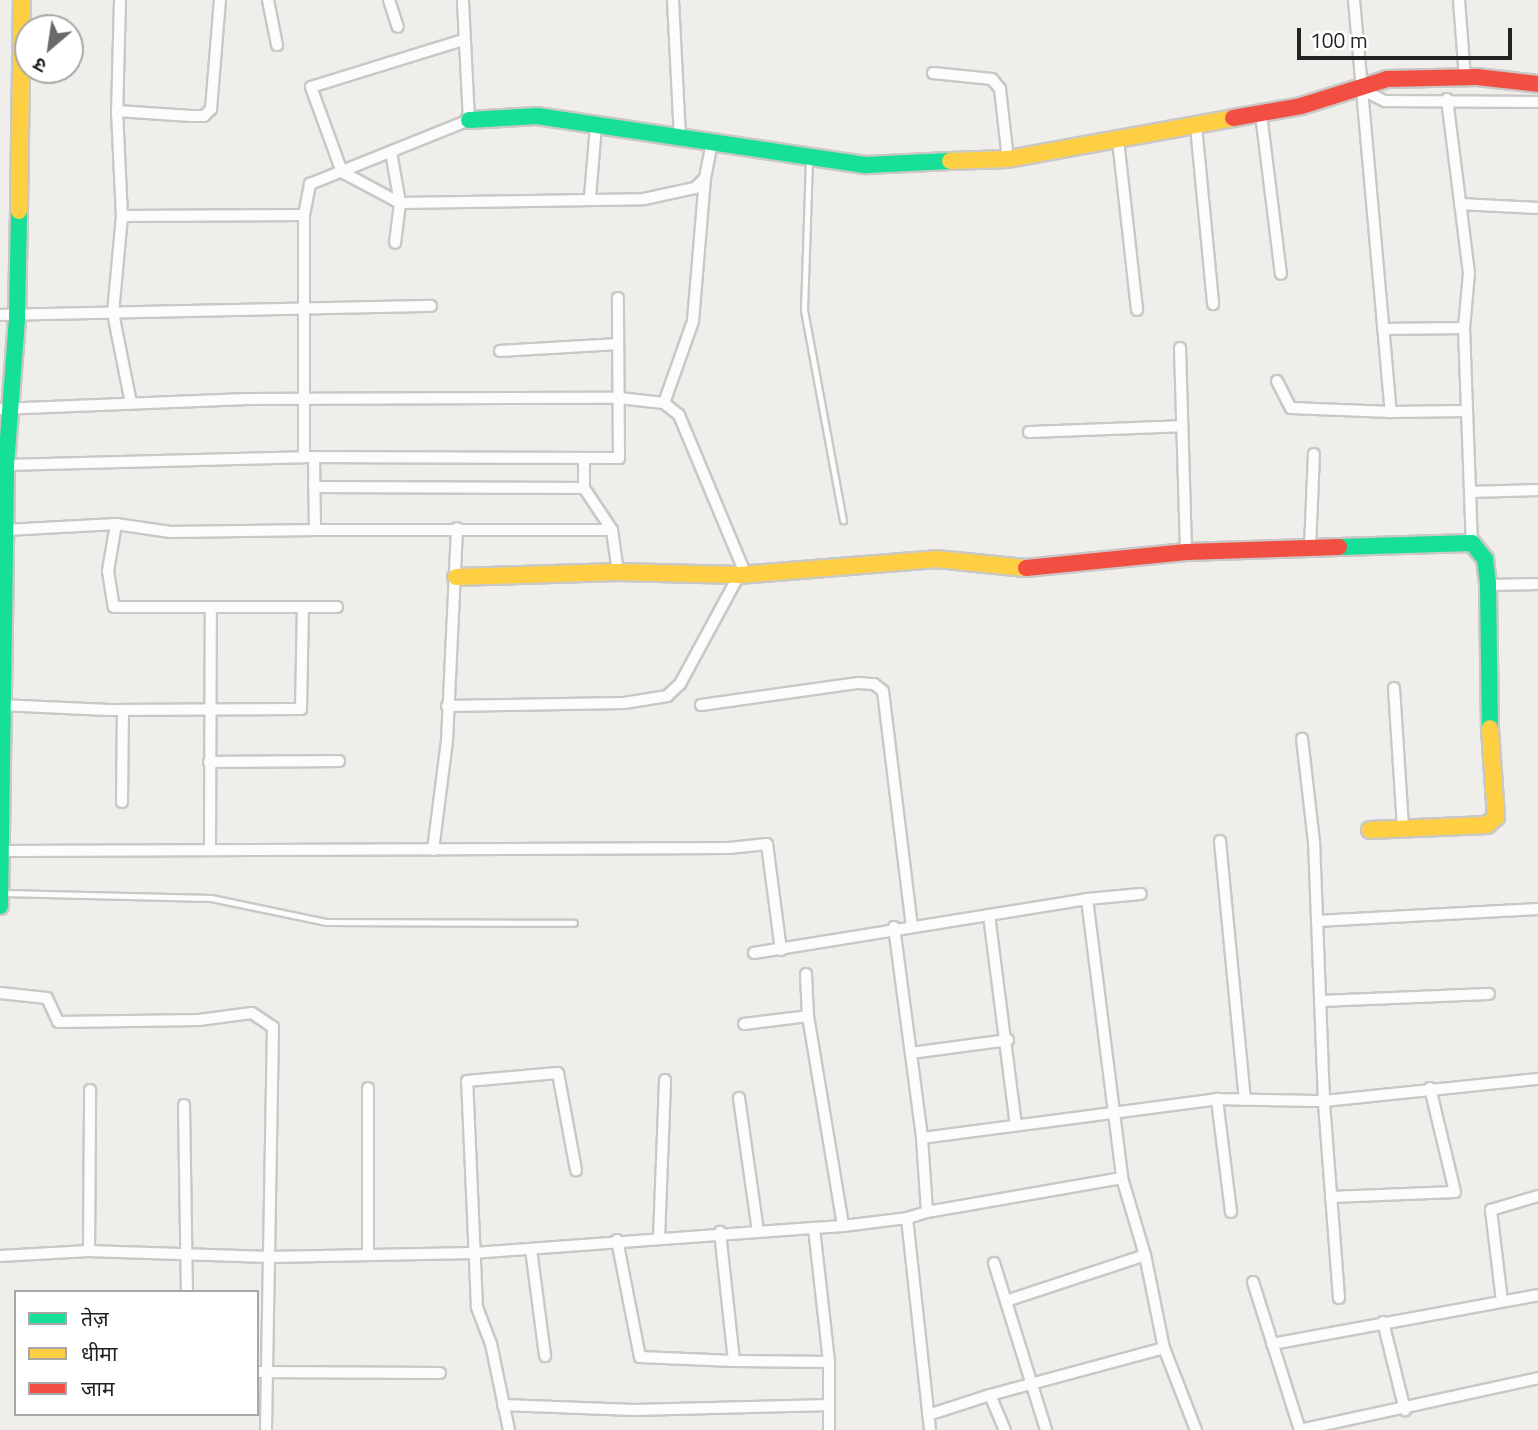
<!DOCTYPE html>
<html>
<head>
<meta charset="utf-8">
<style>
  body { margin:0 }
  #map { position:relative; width:1538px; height:1430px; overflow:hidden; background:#f0eeeb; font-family:"Titillium Web","Noto Sans Devanagari",sans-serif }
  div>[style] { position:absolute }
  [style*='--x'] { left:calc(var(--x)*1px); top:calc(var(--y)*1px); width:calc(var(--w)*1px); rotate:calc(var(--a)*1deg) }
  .roads { filter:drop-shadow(2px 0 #c9c8c7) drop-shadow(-2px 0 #c9c8c7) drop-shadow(0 2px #c9c8c7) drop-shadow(0 -2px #c9c8c7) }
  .lane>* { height:5px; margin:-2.5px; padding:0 2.5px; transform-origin:2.5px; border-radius:2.5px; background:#fdfcfc }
  .street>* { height:10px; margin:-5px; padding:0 5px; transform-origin:5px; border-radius:5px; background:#fdfcfc }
  .fast>* { height:16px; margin:-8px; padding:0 8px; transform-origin:8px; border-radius:8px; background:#16e098 }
  .slow>* { height:16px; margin:-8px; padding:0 8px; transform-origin:8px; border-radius:8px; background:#ffcf43 }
  .jam>* { height:16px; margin:-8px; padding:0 8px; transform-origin:8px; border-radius:8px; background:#f24e42 }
  span { translate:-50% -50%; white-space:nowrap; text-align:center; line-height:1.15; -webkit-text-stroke:6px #fff; paint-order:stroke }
  .legend { position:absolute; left:14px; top:1290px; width:245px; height:126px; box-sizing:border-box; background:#fff; border:2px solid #a7a7a7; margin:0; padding:9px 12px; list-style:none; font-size:21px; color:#222 }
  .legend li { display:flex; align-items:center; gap:14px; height:35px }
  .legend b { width:35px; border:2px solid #a7a7a7 }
  .north { position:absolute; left:14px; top:14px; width:70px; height:70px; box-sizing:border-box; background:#fff; border:2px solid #a7a7a7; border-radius:50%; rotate:209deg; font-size:19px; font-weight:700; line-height:28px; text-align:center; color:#222 }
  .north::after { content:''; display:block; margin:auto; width:24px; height:32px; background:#6a6968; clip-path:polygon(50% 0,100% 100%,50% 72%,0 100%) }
  .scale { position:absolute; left:1297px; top:28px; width:215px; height:32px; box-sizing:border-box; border:4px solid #222; border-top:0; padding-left:9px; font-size:21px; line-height:24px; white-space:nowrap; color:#222; -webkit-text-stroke:5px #fff; paint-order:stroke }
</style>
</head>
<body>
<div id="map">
  <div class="roads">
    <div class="lane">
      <i style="--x:809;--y:160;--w:150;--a:91.9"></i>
      <i style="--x:804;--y:310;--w:214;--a:79.5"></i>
      <i style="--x:4;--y:893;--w:207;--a:1.4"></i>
      <i style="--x:211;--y:898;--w:117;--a:11.8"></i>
      <i style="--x:326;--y:922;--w:248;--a:0.2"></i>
    </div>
    <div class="street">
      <i style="--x:120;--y:0;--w:111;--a:91.5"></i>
      <i style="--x:117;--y:111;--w:105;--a:87.3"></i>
      <i style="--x:122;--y:216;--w:97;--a:95.3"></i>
      <i style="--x:113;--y:313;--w:92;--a:78.7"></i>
      <i style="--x:268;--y:0;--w:46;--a:78.7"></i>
      <i style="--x:389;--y:0;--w:28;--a:72"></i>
      <i style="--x:673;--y:0;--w:137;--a:87.1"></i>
      <i style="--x:1354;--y:0;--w:414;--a:84.9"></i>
      <i style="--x:1391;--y:412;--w:75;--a:-0.8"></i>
      <i style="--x:1459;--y:0;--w:78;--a:85.6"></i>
      <i style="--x:463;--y:40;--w:159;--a:162.8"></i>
      <i style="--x:311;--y:87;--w:90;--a:70"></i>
      <i style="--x:342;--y:172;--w:66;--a:28.1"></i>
      <i style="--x:400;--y:203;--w:244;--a:-0.9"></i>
      <i style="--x:644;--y:199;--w:52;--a:-12.2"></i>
      <i style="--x:695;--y:188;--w:14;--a:-45"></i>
      <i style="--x:705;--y:178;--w:37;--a:-79"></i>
      <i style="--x:933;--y:73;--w:59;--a:5.8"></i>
      <i style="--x:992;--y:79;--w:13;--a:51"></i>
      <i style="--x:1000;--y:89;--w:70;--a:83.5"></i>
      <i style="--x:1363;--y:90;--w:25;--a:27"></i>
      <i style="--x:1385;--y:101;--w:153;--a:0.4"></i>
      <i style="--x:1447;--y:99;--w:175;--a:82.8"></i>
      <i style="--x:1469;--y:273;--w:55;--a:95.2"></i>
      <i style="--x:117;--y:111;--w:74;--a:3.9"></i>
      <i style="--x:191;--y:116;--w:13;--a:0"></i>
      <i style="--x:204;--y:116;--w:10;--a:-45"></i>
      <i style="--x:211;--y:109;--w:109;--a:-85.3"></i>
      <i style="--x:1261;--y:114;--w:161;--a:82.9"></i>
      <i style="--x:1196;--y:126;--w:179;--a:84.5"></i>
      <i style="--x:1118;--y:140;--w:171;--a:83.6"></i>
      <i style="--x:391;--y:152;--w:52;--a:80"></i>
      <i style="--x:400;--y:203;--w:40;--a:97.1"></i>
      <i style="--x:590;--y:197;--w:72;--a:-85.2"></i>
      <i style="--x:1460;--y:204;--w:78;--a:2.9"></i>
      <i style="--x:304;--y:215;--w:242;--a:90"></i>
      <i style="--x:122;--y:216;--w:182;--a:-0.3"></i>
      <i style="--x:304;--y:215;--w:32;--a:-79"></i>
      <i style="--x:310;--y:184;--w:171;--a:-21.9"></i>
      <i style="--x:469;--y:120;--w:120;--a:-92.9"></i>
      <i style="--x:0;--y:315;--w:431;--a:-1.2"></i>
      <i style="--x:1383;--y:329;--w:81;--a:-0.7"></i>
      <i style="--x:1464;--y:328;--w:215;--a:87.9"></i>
      <i style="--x:1180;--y:348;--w:204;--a:88.3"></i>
      <i style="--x:500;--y:351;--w:118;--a:-3.4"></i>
      <i style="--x:1277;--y:381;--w:30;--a:63"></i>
      <i style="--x:1291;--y:408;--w:100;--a:2.3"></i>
      <i style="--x:664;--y:403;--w:87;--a:-70.5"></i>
      <i style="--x:693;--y:321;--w:144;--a:-85.2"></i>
      <i style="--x:0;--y:409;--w:247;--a:-2.3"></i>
      <i style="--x:247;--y:399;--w:372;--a:-0.2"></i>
      <i style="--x:619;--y:398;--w:45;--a:6.3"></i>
      <i style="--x:664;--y:403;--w:19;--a:39"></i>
      <i style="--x:679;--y:415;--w:173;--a:67.3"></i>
      <i style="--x:1029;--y:432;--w:153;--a:-2.2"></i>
      <i style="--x:584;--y:458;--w:30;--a:90"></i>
      <i style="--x:584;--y:488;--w:50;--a:56.3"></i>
      <i style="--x:612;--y:530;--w:42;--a:81.9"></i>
      <i style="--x:6;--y:465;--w:298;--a:-1.5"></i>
      <i style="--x:304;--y:457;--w:315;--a:0.2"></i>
      <i style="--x:619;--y:458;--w:160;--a:-90.4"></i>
      <i style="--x:314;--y:487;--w:270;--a:0.2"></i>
      <i style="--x:1470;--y:492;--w:68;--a:-1.7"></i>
      <i style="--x:116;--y:524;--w:48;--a:99.7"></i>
      <i style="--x:108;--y:571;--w:36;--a:81"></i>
      <i style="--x:114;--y:607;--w:223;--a:0"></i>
      <i style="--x:6;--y:530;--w:110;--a:-3.1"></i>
      <i style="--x:116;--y:524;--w:55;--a:8.4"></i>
      <i style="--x:170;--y:532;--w:145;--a:-0.8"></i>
      <i style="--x:315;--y:530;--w:73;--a:-90.8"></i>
      <i style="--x:315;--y:530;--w:297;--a:0"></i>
      <i style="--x:1310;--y:548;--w:94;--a:-87.6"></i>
      <i style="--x:1488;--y:585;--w:50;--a:-1.1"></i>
      <i style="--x:1394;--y:688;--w:140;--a:86.3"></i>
      <i style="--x:0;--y:705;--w:109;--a:2.6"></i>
      <i style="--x:109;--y:710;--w:192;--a:-0.3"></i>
      <i style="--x:301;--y:709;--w:101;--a:-88.9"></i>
      <i style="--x:701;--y:705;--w:159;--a:-8"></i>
      <i style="--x:858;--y:683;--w:16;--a:4"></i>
      <i style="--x:874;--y:684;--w:11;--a:38"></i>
      <i style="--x:883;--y:691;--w:237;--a:83"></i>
      <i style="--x:447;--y:706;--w:177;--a:-1"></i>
      <i style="--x:624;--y:703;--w:44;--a:-9.2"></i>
      <i style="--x:667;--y:696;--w:18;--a:-43"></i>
      <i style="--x:680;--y:684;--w:124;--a:-61.6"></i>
      <i style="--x:209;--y:762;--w:130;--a:-0.4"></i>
      <i style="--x:122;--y:802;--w:92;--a:-89.4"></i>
      <i style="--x:1220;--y:841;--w:260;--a:84.5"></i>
      <i style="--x:210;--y:849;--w:240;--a:-89.8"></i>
      <i style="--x:433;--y:850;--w:110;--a:-82.7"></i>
      <i style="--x:447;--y:741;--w:213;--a:-87.3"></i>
      <i style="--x:3;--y:851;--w:726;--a:-0.24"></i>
      <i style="--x:729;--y:848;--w:38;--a:-6"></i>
      <i style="--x:767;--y:844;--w:107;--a:82.5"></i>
      <i style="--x:1087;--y:899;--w:54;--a:-5.3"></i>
      <i style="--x:989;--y:915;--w:212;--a:82.7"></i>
      <i style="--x:1317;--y:921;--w:221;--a:-3.1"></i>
      <i style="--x:894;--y:927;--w:213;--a:82.4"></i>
      <i style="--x:922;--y:1138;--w:74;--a:86.1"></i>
      <i style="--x:927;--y:1212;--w:21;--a:163"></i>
      <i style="--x:907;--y:1218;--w:213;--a:83.8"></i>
      <i style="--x:754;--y:953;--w:337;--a:-9.2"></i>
      <i style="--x:1087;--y:899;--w:281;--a:82.8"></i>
      <i style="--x:1122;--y:1178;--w:80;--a:73.4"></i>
      <i style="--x:1145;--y:1255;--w:95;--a:78.5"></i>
      <i style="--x:1164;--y:1348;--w:88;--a:68.7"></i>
      <i style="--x:806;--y:974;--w:42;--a:87.3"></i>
      <i style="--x:808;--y:1016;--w:213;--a:80.5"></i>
      <i style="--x:843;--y:1226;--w:29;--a:176"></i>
      <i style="--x:814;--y:1228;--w:135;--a:83.6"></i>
      <i style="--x:829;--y:1362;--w:68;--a:90"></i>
      <i style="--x:0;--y:993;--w:47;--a:6.1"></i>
      <i style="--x:47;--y:998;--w:26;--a:65"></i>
      <i style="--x:58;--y:1022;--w:141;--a:-0.8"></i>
      <i style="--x:199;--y:1020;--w:53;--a:-7.5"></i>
      <i style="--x:252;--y:1013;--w:25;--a:34"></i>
      <i style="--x:273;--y:1027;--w:403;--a:91"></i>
      <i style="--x:1320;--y:1001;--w:169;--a:-2.4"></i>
      <i style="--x:744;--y:1024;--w:64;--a:-7.1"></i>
      <i style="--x:911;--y:1053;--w:98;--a:-7.6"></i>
      <i style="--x:368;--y:1088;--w:166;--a:90"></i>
      <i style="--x:739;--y:1098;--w:134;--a:81.9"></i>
      <i style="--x:184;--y:1105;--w:187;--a:89.1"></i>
      <i style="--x:922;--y:1138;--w:298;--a:-7.5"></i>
      <i style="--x:1331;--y:1197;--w:124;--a:-2.3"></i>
      <i style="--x:1455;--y:1192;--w:107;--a:-103.5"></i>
      <i style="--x:927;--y:1212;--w:198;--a:-9.9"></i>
      <i style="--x:1231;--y:1212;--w:114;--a:-97.1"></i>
      <i style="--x:1217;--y:1099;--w:107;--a:1.1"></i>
      <i style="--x:1324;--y:1101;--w:259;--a:-92.2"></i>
      <i style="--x:1314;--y:842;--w:104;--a:-96.6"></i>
      <i style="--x:843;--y:1226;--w:64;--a:-7.1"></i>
      <i style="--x:659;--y:1238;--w:158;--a:-87.8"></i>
      <i style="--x:617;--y:1240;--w:119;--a:78.9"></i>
      <i style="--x:640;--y:1357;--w:94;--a:2.4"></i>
      <i style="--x:734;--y:1361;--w:130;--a:-96.2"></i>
      <i style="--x:531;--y:1249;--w:108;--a:82.5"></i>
      <i style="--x:89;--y:1251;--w:161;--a:-89.6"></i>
      <i style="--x:0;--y:1256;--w:89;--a:-3.2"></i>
      <i style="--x:89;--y:1251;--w:181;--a:1.9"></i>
      <i style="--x:270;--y:1257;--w:203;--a:-1.1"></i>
      <i style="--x:473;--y:1253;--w:342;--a:-4.2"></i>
      <i style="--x:994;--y:1263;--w:175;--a:72.7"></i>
      <i style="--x:1253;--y:1282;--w:155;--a:72.4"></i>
      <i style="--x:1339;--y:1298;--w:198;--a:-94.4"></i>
      <i style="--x:1324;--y:1101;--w:215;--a:-5.9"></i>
      <i style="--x:1006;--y:1301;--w:146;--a:-18.3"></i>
      <i style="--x:1502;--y:1301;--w:92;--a:-96.9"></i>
      <i style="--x:1491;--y:1210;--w:49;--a:-16.6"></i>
      <i style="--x:1383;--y:1322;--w:91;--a:76"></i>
      <i style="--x:1272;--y:1344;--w:270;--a:-10.4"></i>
      <i style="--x:734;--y:1361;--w:95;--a:0.6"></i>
      <i style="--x:257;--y:1372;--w:183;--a:0.3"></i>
      <i style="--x:990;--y:1395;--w:180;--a:-15.1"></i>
      <i style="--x:503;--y:1405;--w:131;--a:2.2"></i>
      <i style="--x:634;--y:1410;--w:195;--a:-1.5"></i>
      <i style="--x:928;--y:1415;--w:65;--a:-17.9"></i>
      <i style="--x:990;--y:1395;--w:38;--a:67"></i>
      <i style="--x:509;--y:1430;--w:88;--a:-101.8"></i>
      <i style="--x:491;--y:1344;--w:40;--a:-111"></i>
      <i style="--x:477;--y:1307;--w:226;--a:-92.5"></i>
      <i style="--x:467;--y:1081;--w:91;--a:-5"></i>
      <i style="--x:558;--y:1073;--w:99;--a:79.5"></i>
      <i style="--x:1300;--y:1430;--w:244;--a:-12.3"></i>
    </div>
    <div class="fast">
      <i style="--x:469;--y:120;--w:68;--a:-3.4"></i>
      <i style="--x:537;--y:116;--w:333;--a:8.5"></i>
      <i style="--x:866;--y:165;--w:84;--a:-2.7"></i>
      <i style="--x:1339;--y:547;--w:133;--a:-1.7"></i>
      <i style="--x:1472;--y:543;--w:21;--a:51"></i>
      <i style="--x:1485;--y:559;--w:26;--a:83"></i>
      <i style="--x:1488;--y:585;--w:143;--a:89.2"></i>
      <i style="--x:0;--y:906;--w:441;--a:-89.2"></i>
      <i style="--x:6;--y:465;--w:148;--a:-85.7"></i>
      <i style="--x:17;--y:317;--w:106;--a:-88.9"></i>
    </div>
    <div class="slow">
      <i style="--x:950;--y:161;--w:58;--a:-2"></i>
      <i style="--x:1008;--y:159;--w:229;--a:-10.3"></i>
      <i style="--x:19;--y:211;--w:211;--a:-89.2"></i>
      <i style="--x:456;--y:577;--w:162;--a:-1.8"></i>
      <i style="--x:618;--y:572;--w:121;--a:1.4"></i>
      <i style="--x:739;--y:575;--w:198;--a:-4.6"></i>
      <i style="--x:936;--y:559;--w:90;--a:5.7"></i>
      <i style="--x:1370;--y:830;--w:117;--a:-2.4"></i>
      <i style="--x:1487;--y:825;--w:12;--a:-42"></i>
      <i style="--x:1496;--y:817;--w:89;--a:-93.9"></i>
    </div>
    <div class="jam">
      <i style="--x:1233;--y:118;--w:69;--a:-10"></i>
      <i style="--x:1301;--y:106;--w:90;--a:-17.4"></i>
      <i style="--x:1387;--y:79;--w:90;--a:-1.3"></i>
      <i style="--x:1477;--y:77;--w:61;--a:6.5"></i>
      <i style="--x:1026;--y:568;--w:161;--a:-5.7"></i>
      <i style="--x:1186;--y:552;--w:153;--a:-1.9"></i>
    </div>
  </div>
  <ul class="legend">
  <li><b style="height:9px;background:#16e098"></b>तेज़</li>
  <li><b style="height:9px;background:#ffcf43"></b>धीमा</li>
  <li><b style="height:9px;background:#f24e42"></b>जाम</li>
  </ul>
  <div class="north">उ</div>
  <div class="scale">100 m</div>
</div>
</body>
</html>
